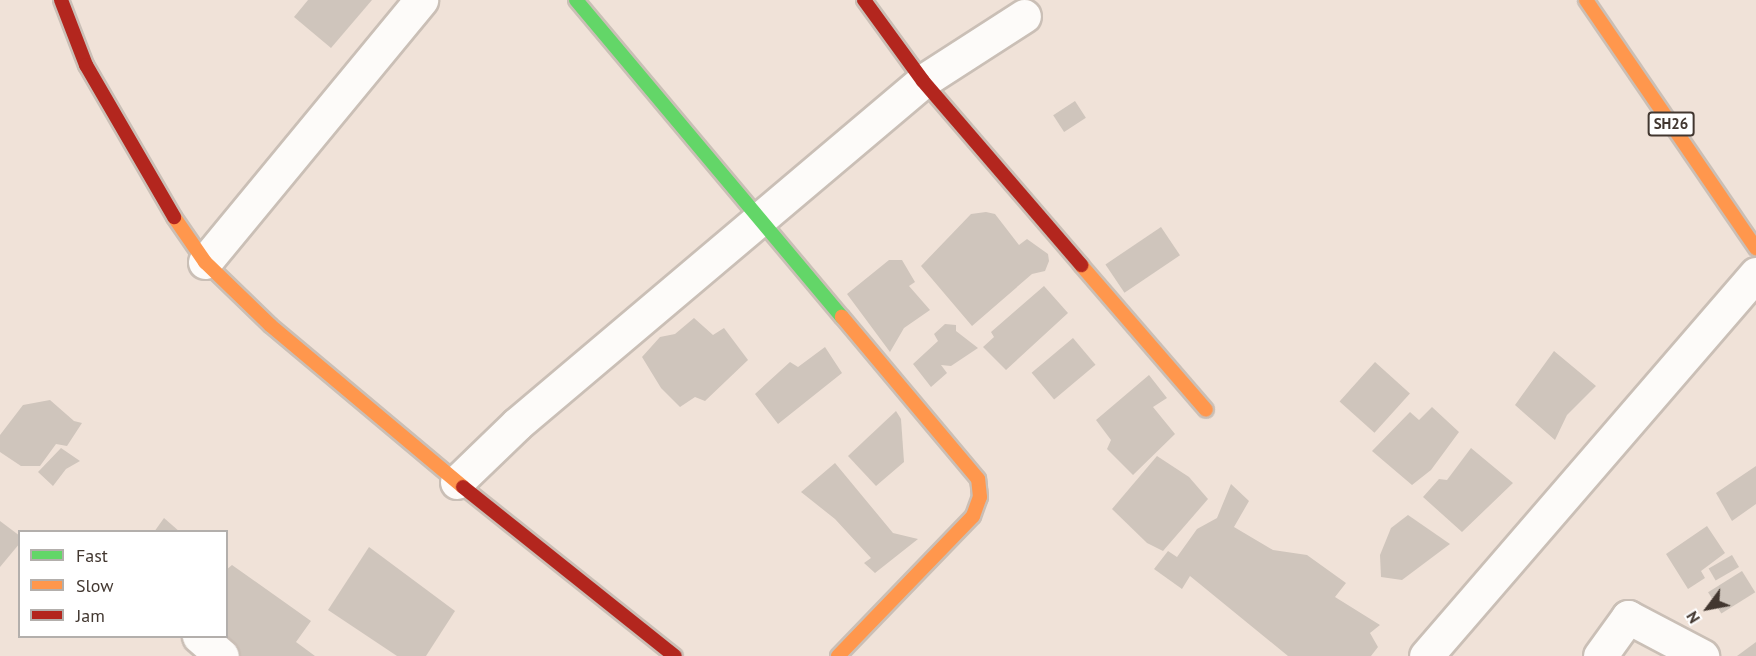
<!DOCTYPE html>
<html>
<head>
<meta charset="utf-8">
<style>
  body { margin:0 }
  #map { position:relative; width:1756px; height:656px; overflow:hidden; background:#f0e2d8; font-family:"PT Sans",sans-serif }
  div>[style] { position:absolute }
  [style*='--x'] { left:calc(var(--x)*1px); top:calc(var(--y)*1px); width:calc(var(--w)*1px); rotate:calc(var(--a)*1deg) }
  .building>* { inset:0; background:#cfc5bc; transform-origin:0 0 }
  .roads { filter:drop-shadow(2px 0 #cabfb6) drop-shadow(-2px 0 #cabfb6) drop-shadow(0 2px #cabfb6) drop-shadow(0 -2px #cabfb6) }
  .street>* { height:33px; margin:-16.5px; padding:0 16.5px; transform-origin:16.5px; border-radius:16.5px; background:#fdfbf9 }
  .fast>* { height:14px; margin:-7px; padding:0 7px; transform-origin:7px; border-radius:7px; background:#63d668 }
  .slow>* { height:14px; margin:-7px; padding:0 7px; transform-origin:7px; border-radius:7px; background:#ff974d }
  .jam>* { height:14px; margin:-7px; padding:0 7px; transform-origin:7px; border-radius:7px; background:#b3261e }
  span { translate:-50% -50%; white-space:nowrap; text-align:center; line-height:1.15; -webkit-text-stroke:4.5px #fff; paint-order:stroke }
  .shield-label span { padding:2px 4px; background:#fff; border:2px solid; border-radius:4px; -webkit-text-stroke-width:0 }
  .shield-label { font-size:15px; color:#423730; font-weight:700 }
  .legend { position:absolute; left:18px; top:530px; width:210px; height:108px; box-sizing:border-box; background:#fff; border:2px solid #b3afac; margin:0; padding:8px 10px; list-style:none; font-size:18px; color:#423730 }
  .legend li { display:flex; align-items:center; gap:12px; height:30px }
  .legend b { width:30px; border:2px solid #b3afac }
  .north { position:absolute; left:1678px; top:578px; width:60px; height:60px; -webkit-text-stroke:4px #fff; paint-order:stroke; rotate:238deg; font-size:16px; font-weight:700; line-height:24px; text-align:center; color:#423730 }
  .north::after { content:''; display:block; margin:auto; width:21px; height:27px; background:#423730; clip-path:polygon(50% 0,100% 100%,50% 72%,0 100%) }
</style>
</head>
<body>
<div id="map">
  <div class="building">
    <i style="clip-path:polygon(308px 0,372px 0,331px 48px,294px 17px)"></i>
    <i style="left:1075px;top:101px;width:20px;height:26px;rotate:57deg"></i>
    <i style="clip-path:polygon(986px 212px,995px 214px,1019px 245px,1027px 239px,1048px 254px,1049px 261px,1045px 271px,1032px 274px,972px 326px,921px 266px,971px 214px)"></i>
    <i style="left:1161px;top:227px;width:34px;height:67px;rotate:56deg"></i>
    <i style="clip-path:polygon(889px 260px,902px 260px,915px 282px,909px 286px,930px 310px,904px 328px,890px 352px,847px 294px)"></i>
    <i style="clip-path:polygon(1044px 286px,1068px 313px,1006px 370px,983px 347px,994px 337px,991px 332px)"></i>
    <i style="clip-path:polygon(694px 318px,713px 335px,724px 328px,748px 360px,705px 401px,695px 397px,680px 407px,661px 388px,642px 357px,660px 337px,675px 334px)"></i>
    <i style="clip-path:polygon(945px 324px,956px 325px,956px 331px,978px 348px,951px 366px,941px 365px,947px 373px,931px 387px,913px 364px,938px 341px,934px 334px)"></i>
    <i style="left:1073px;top:338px;width:35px;height:54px;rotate:50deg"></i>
    <i style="clip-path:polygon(825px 347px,842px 373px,778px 424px,755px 394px,790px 362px,798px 367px)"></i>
    <i style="clip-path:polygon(1554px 351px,1596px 386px,1567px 415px,1555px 440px,1515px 405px)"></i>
    <i style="left:1375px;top:362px;width:47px;height:53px;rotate:42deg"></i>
    <i style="clip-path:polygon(1149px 375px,1167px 398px,1153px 407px,1175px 434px,1133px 475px,1107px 449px,1111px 440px,1096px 420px)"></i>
    <i style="clip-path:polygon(50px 400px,74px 421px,82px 423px,67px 446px,56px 444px,40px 466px,21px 466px,0 452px,0 435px,23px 405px)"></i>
    <i style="clip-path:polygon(1432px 407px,1459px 432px,1431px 470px,1412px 485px,1372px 451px,1410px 412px,1419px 420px)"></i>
    <i style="clip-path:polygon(896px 411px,901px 419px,904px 462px,876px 486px,848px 456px)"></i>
    <i style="clip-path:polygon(61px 448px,80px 461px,66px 469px,53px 486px,38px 472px)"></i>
    <i style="clip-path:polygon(1471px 448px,1513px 483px,1462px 532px,1423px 497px,1439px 479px,1447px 480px)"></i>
    <i style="clip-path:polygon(1157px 456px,1189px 477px,1208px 499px,1163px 551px,1147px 543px,1112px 509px)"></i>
    <i style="clip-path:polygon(835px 463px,893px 533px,918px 539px,875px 573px,864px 563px,871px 558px,835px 519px,801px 492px)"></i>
    <i style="clip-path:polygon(1756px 466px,1756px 504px,1732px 521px,1716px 493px)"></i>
    <i style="clip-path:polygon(1231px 484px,1249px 501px,1234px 527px,1273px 550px,1307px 555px,1346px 583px,1335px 597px,1380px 625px,1370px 633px,1378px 647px,1371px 656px,1288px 656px,1190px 576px,1182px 589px,1154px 569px,1168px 551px,1177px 557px,1197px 529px,1217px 518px)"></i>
    <i style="clip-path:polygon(1408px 515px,1450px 544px,1402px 580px,1381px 577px,1380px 555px,1391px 528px)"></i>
    <i style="clip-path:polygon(164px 518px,180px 532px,154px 532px)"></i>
    <i style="clip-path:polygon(0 521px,20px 536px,20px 543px,0 567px)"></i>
    <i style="clip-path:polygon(1707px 526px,1725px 553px,1701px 571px,1705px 578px,1688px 589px,1666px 554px)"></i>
    <i style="clip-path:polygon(369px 547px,455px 611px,426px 656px,397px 656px,328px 610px)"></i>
    <i style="left:1732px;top:555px;width:14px;height:27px;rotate:60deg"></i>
    <i style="clip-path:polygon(232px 565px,311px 621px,296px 642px,315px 656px,227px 656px,226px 570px)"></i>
    <i style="left:1742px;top:571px;width:25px;height:40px;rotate:58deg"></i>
    <i style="clip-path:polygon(1756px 642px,1756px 656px,1737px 656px)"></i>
  </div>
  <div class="roads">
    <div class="street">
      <i style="--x:205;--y:262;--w:340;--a:-50.5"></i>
      <i style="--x:457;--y:482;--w:83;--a:-44"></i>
      <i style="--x:517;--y:424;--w:531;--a:-40.19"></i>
      <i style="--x:923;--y:81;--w:120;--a:-32.8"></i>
      <i style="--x:199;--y:636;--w:30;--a:41"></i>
      <i style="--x:1426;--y:656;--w:505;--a:-49.18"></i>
      <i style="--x:1600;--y:656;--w:48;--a:-54.3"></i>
      <i style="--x:1628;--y:617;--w:84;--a:27.8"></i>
    </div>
    <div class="fast">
      <i style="--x:576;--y:0;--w:414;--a:50"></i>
    </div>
    <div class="slow">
      <i style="--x:1586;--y:0;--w:301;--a:55.6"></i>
      <i style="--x:174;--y:217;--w:55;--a:55.4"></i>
      <i style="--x:205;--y:262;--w:91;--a:44.1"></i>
      <i style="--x:270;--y:325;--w:252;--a:40"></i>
      <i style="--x:1081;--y:265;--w:191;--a:49.2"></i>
      <i style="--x:838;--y:656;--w:194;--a:-46"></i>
      <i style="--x:973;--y:516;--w:20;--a:-70"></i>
      <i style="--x:980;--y:497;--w:18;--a:-96"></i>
      <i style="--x:978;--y:479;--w:212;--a:-130"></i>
    </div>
    <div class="jam">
      <i style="--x:61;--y:0;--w:70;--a:69"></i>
      <i style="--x:86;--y:65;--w:176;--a:59.9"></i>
      <i style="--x:864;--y:0;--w:100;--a:53.9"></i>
      <i style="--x:923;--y:81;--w:243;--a:49.3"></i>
      <i style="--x:463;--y:487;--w:271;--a:38.6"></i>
    </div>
  </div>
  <div class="shield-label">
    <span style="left:1671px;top:124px">SH26</span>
  </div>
  <ul class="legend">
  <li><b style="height:8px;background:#63d668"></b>Fast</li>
  <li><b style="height:8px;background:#ff974d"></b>Slow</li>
  <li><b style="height:8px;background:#b3261e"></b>Jam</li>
  </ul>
  <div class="north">N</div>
</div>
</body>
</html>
